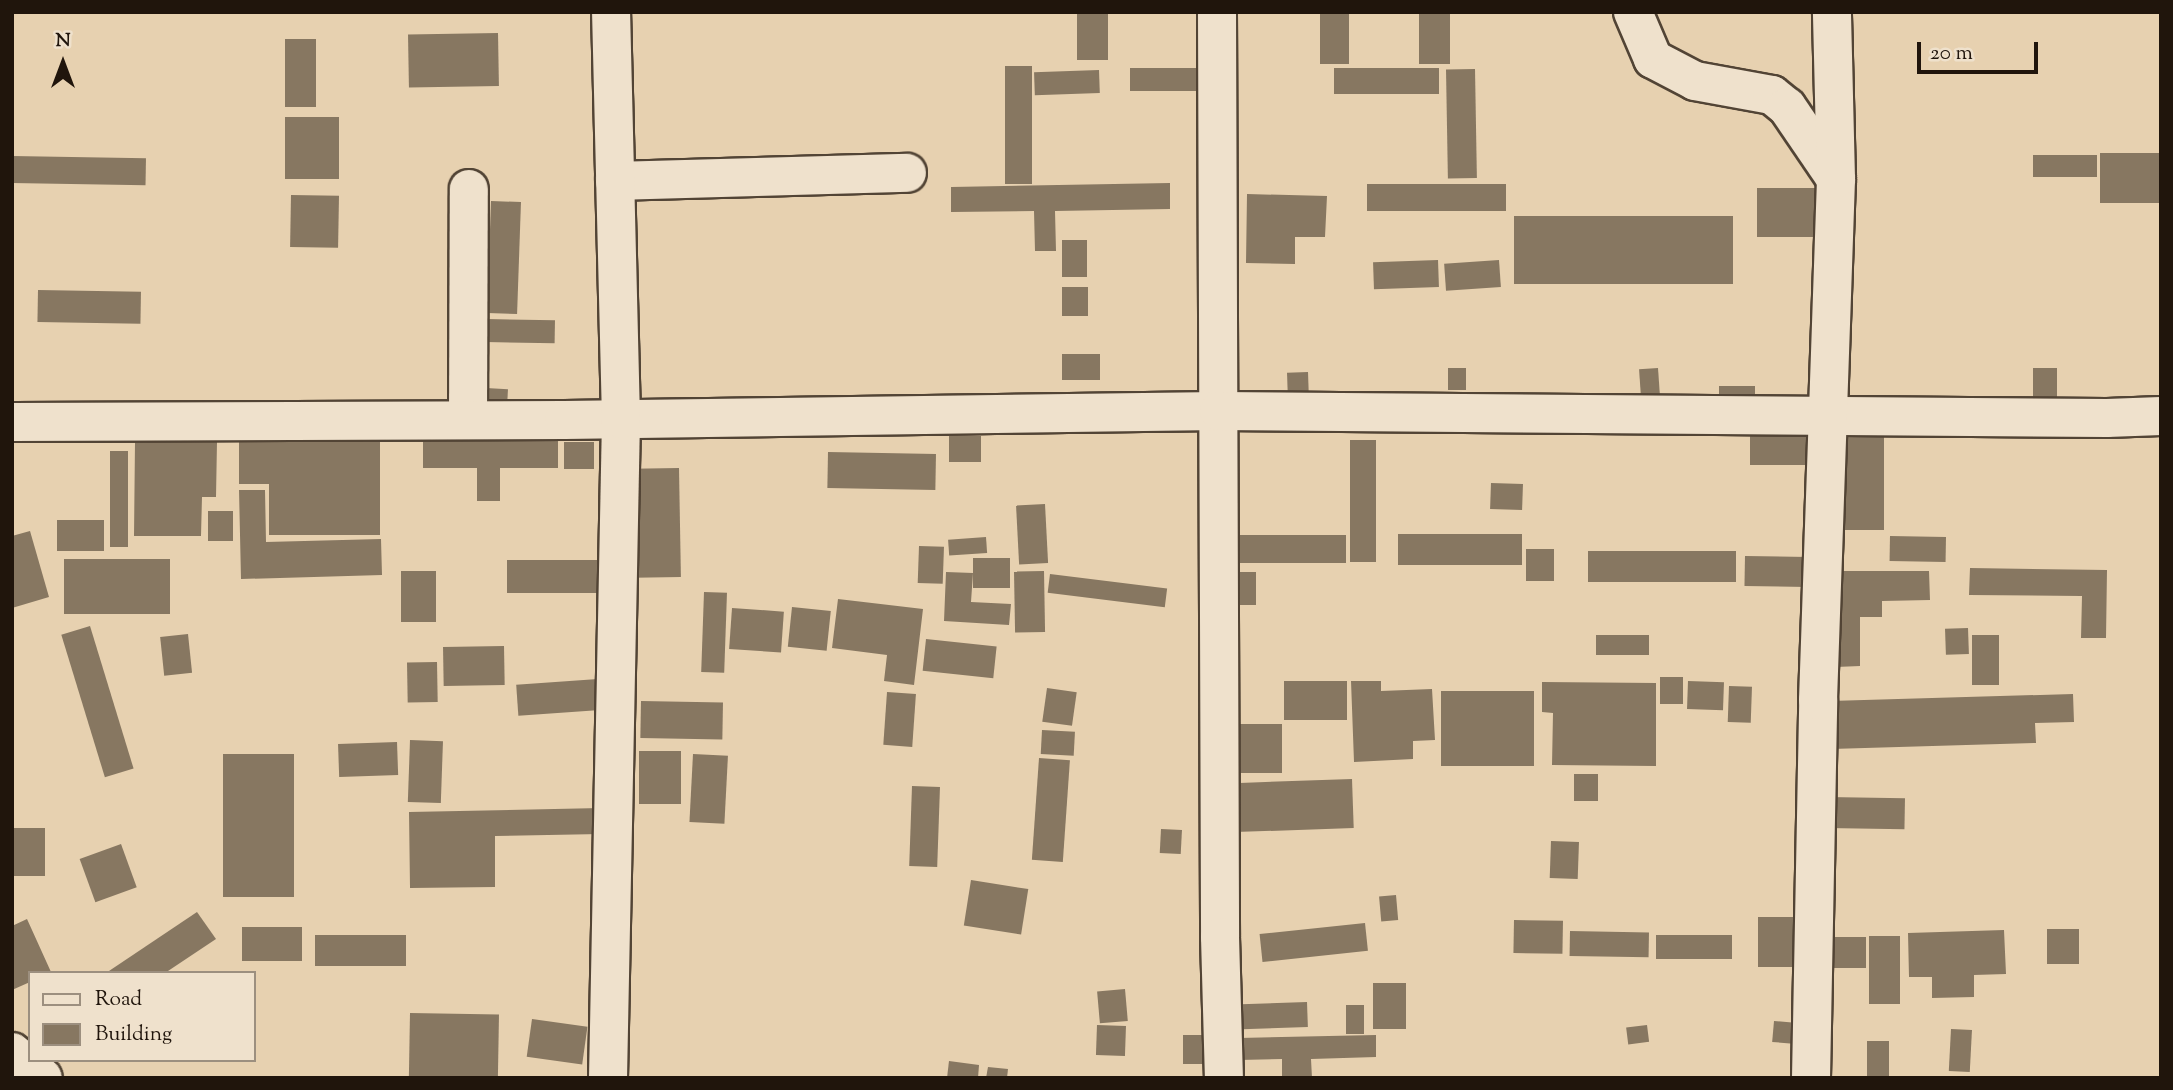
<!DOCTYPE html>
<html>
<head>
<meta charset="utf-8">
<style>
  body { margin:0 }
  #map { position:relative; width:2173px; height:1090px; overflow:hidden; background:#e7d1b0; font-family:"Sorts Mill Goudy",serif }
  div>[style] { position:absolute }
  [style*='--x'] { left:calc(var(--x)*1px); top:calc(var(--y)*1px); width:calc(var(--w)*1px); rotate:calc(var(--a)*1deg) }
  .building>* { inset:0; background:#877761; transform-origin:0 0 }
  .roads { filter:drop-shadow(2px 0 #524435) drop-shadow(-2px 0 #524435) drop-shadow(0 2px #524435) drop-shadow(0 -2px #524435) }
  .street>* { height:38px; margin:-19px; padding:0 19px; transform-origin:19px; border-radius:19px; background:#efe1cc }
  span { translate:-50% -50%; white-space:nowrap; text-align:center; line-height:1.15; -webkit-text-stroke:6px #efe1cc; paint-order:stroke }
  .frame { position:absolute; inset:0; border:14px solid #20150c; pointer-events:none }
  .legend { position:absolute; left:28px; top:971px; width:228px; height:91px; box-sizing:border-box; background:#efe1cc; border:2px solid #9c8f7f; margin:0; padding:9px 12px; list-style:none; font-size:21px; color:#20150c }
  .legend li { display:flex; align-items:center; gap:14px; height:35px }
  .legend b { width:35px; border:2px solid #9c8f7f }
  .north { position:absolute; left:28px; top:28px; width:70px; height:70px; -webkit-text-stroke:5px #efe1cc; paint-order:stroke; rotate:0deg; font-size:19px; font-weight:700; line-height:28px; text-align:center; color:#20150c }
  .north::after { content:''; display:block; margin:auto; width:24px; height:32px; background:#20150c; clip-path:polygon(50% 0,100% 100%,50% 72%,0 100%) }
  .scale { position:absolute; left:1917px; top:42px; width:121px; height:32px; box-sizing:border-box; border:4px solid #20150c; border-top:0; padding-left:9px; font-size:21px; line-height:24px; white-space:nowrap; color:#20150c; -webkit-text-stroke:5px #efe1cc; paint-order:stroke }
</style>
</head>
<body>
<div id="map">
  <div class="building">
    <i style="left:1077px;top:12px;width:31px;height:48px"></i>
    <i style="left:1320px;top:12px;width:29px;height:52px"></i>
    <i style="left:1419px;top:12px;width:31px;height:52px"></i>
    <i style="left:498px;top:33px;width:53px;height:90px;rotate:89deg"></i>
    <i style="left:285px;top:39px;width:31px;height:68px"></i>
    <i style="left:1005px;top:66px;width:27px;height:118px"></i>
    <i style="left:1130px;top:68px;width:71px;height:23px"></i>
    <i style="left:1439px;top:68px;width:26px;height:105px;rotate:90deg"></i>
    <i style="left:1475px;top:69px;width:109px;height:29px;rotate:89deg"></i>
    <i style="left:1099px;top:70px;width:23px;height:65px;rotate:88deg"></i>
    <i style="left:285px;top:117px;width:54px;height:62px"></i>
    <i style="left:2161px;top:153px;width:50px;height:61px;rotate:90deg"></i>
    <i style="left:2033px;top:155px;width:64px;height:22px"></i>
    <i style="left:12px;top:156px;width:134px;height:27px;rotate:1deg"></i>
    <i style="clip-path:polygon(1170px 183px,1170px 209px,1055px 211px,1056px 251px,1035px 251px,1034px 211px,951px 212px,951px 187px)"></i>
    <i style="left:1506px;top:184px;width:27px;height:139px;rotate:90deg"></i>
    <i style="left:1815px;top:188px;width:49px;height:58px;rotate:90deg"></i>
    <i style="clip-path:polygon(1247px 194px,1327px 196px,1325px 237px,1295px 237px,1295px 264px,1246px 263px)"></i>
    <i style="left:291px;top:195px;width:48px;height:52px;rotate:1deg"></i>
    <i style="left:491px;top:201px;width:30px;height:112px;rotate:2deg"></i>
    <i style="left:1514px;top:216px;width:219px;height:68px"></i>
    <i style="left:1062px;top:240px;width:25px;height:37px"></i>
    <i style="left:1438px;top:260px;width:27px;height:65px;rotate:88deg"></i>
    <i style="left:1499px;top:260px;width:27px;height:55px;rotate:86deg"></i>
    <i style="left:1062px;top:287px;width:26px;height:29px"></i>
    <i style="left:38px;top:290px;width:103px;height:32px;rotate:1deg"></i>
    <i style="left:486px;top:319px;width:69px;height:23px;rotate:1deg"></i>
    <i style="left:1100px;top:354px;width:26px;height:38px;rotate:90deg"></i>
    <i style="left:1448px;top:368px;width:18px;height:22px"></i>
    <i style="left:1658px;top:368px;width:31px;height:19px;rotate:86deg"></i>
    <i style="left:2033px;top:368px;width:24px;height:42px"></i>
    <i style="left:1308px;top:372px;width:25px;height:21px;rotate:88deg"></i>
    <i style="left:1719px;top:386px;width:36px;height:22px"></i>
    <i style="left:486px;top:388px;width:22px;height:20px;rotate:3deg"></i>
    <i style="left:949px;top:436px;width:32px;height:26px"></i>
    <i style="left:1815px;top:436px;width:29px;height:65px;rotate:90deg"></i>
    <i style="left:1841px;top:436px;width:43px;height:94px"></i>
    <i style="clip-path:polygon(423px 440px,558px 440px,558px 468px,500px 468px,500px 501px,477px 501px,477px 468px,423px 468px)"></i>
    <i style="left:1350px;top:440px;width:26px;height:122px"></i>
    <i style="clip-path:polygon(135px 442px,217px 442px,216px 497px,202px 497px,201px 536px,134px 536px)"></i>
    <i style="clip-path:polygon(239px 442px,380px 442px,380px 535px,269px 535px,269px 484px,239px 484px)"></i>
    <i style="left:564px;top:442px;width:30px;height:27px"></i>
    <i style="left:110px;top:451px;width:18px;height:96px"></i>
    <i style="left:828px;top:452px;width:108px;height:36px;rotate:1deg"></i>
    <i style="left:679px;top:468px;width:109px;height:47px;rotate:89deg"></i>
    <i style="left:1491px;top:483px;width:32px;height:26px;rotate:2deg"></i>
    <i style="clip-path:polygon(239px 490px,265px 490px,266px 542px,381px 539px,382px 575px,241px 579px)"></i>
    <i style="left:1045px;top:504px;width:59px;height:29px;rotate:87deg"></i>
    <i style="left:233px;top:511px;width:30px;height:25px;rotate:90deg"></i>
    <i style="left:57px;top:520px;width:47px;height:31px"></i>
    <i style="clip-path:polygon(30px 531px,49px 597px,12px 608px,12px 536px)"></i>
    <i style="left:1398px;top:534px;width:124px;height:31px"></i>
    <i style="left:1346px;top:535px;width:28px;height:113px;rotate:90deg"></i>
    <i style="left:1890px;top:536px;width:56px;height:25px;rotate:1deg"></i>
    <i style="left:986px;top:537px;width:16px;height:38px;rotate:86deg"></i>
    <i style="left:919px;top:546px;width:25px;height:37px;rotate:2deg"></i>
    <i style="left:1526px;top:549px;width:28px;height:32px"></i>
    <i style="left:1736px;top:551px;width:31px;height:148px;rotate:90deg"></i>
    <i style="left:1745px;top:556px;width:63px;height:30px;rotate:1deg"></i>
    <i style="left:1010px;top:558px;width:30px;height:37px;rotate:90deg"></i>
    <i style="left:170px;top:559px;width:55px;height:106px;rotate:90deg"></i>
    <i style="left:507px;top:560px;width:93px;height:33px"></i>
    <i style="clip-path:polygon(1970px 568px,2107px 570px,2106px 638px,2081px 638px,2082px 596px,1969px 595px)"></i>
    <i style="left:436px;top:571px;width:51px;height:35px;rotate:90deg"></i>
    <i style="left:1044px;top:571px;width:61px;height:30px;rotate:89deg"></i>
    <i style="clip-path:polygon(1835px 571px,1929px 571px,1930px 600px,1882px 601px,1882px 617px,1860px 617px,1860px 666px,1836px 667px)"></i>
    <i style="clip-path:polygon(946px 572px,973px 573px,971px 602px,1011px 604px,1009px 625px,944px 621px)"></i>
    <i style="left:1228px;top:572px;width:28px;height:33px"></i>
    <i style="left:1050px;top:574px;width:118px;height:19px;rotate:7deg"></i>
    <i style="left:704px;top:592px;width:23px;height:80px;rotate:2deg"></i>
    <i style="clip-path:polygon(838px 599px,923px 609px,914px 685px,884px 681px,887px 655px,832px 648px)"></i>
    <i style="left:792px;top:607px;width:39px;height:40px;rotate:6deg"></i>
    <i style="left:732px;top:608px;width:52px;height:41px;rotate:4deg"></i>
    <i style="left:90px;top:626px;width:149px;height:30px;rotate:73deg"></i>
    <i style="left:1968px;top:628px;width:26px;height:23px;rotate:88deg"></i>
    <i style="left:188px;top:634px;width:39px;height:28px;rotate:84deg"></i>
    <i style="left:1596px;top:635px;width:53px;height:20px"></i>
    <i style="left:1972px;top:635px;width:27px;height:50px"></i>
    <i style="left:926px;top:639px;width:71px;height:32px;rotate:6deg"></i>
    <i style="left:504px;top:646px;width:39px;height:61px;rotate:89deg"></i>
    <i style="left:437px;top:662px;width:40px;height:30px;rotate:89deg"></i>
    <i style="left:1660px;top:677px;width:23px;height:27px"></i>
    <i style="left:598px;top:679px;width:31px;height:82px;rotate:86deg"></i>
    <i style="left:1347px;top:681px;width:39px;height:63px;rotate:90deg"></i>
    <i style="clip-path:polygon(1351px 681px,1381px 681px,1381px 691px,1432px 689px,1435px 740px,1413px 741px,1413px 759px,1354px 762px)"></i>
    <i style="left:1688px;top:681px;width:36px;height:28px;rotate:2deg"></i>
    <i style="clip-path:polygon(1542px 682px,1656px 683px,1656px 766px,1552px 765px,1553px 713px,1542px 712px)"></i>
    <i style="left:1729px;top:686px;width:23px;height:36px;rotate:2deg"></i>
    <i style="left:1047px;top:688px;width:30px;height:34px;rotate:8deg"></i>
    <i style="left:1441px;top:691px;width:93px;height:75px"></i>
    <i style="left:887px;top:692px;width:29px;height:53px;rotate:4deg"></i>
    <i style="clip-path:polygon(2073px 694px,2074px 722px,2035px 723px,2036px 743px,1831px 749px,1830px 701px)"></i>
    <i style="left:641px;top:701px;width:82px;height:37px;rotate:1deg"></i>
    <i style="left:1232px;top:724px;width:50px;height:49px"></i>
    <i style="left:1042px;top:730px;width:33px;height:24px;rotate:3deg"></i>
    <i style="left:410px;top:740px;width:33px;height:62px;rotate:2deg"></i>
    <i style="left:397px;top:742px;width:33px;height:59px;rotate:88deg"></i>
    <i style="left:639px;top:751px;width:42px;height:53px"></i>
    <i style="left:294px;top:754px;width:143px;height:71px;rotate:90deg"></i>
    <i style="left:693px;top:754px;width:35px;height:68px;rotate:3deg"></i>
    <i style="left:1039px;top:758px;width:31px;height:102px;rotate:4deg"></i>
    <i style="left:1574px;top:774px;width:24px;height:27px"></i>
    <i style="left:1352px;top:779px;width:49px;height:119px;rotate:88deg"></i>
    <i style="left:912px;top:786px;width:28px;height:80px;rotate:2deg"></i>
    <i style="left:1827px;top:797px;width:78px;height:31px;rotate:1deg"></i>
    <i style="clip-path:polygon(601px 808px,601px 834px,495px 836px,495px 887px,410px 888px,409px 812px)"></i>
    <i style="left:45px;top:828px;width:48px;height:33px;rotate:90deg"></i>
    <i style="left:1161px;top:829px;width:21px;height:24px;rotate:3deg"></i>
    <i style="left:1551px;top:841px;width:28px;height:37px;rotate:2deg"></i>
    <i style="left:121px;top:844px;width:46px;height:44px;rotate:70deg"></i>
    <i style="left:971px;top:880px;width:58px;height:46px;rotate:9deg"></i>
    <i style="left:1396px;top:895px;width:25px;height:17px;rotate:85deg"></i>
    <i style="clip-path:polygon(197px 912px,216px 939px,165px 973px,106px 973px)"></i>
    <i style="left:1758px;top:917px;width:40px;height:50px"></i>
    <i style="clip-path:polygon(27px 919px,51px 972px,30px 973px,30px 982px,12px 990px,12px 926px)"></i>
    <i style="left:1514px;top:920px;width:49px;height:33px;rotate:1deg"></i>
    <i style="left:1365px;top:923px;width:28px;height:106px;rotate:84deg"></i>
    <i style="left:242px;top:927px;width:60px;height:34px"></i>
    <i style="left:2047px;top:929px;width:32px;height:35px"></i>
    <i style="clip-path:polygon(2004px 930px,2006px 974px,1974px 975px,1974px 997px,1932px 998px,1932px 977px,1909px 977px,1908px 933px)"></i>
    <i style="left:1570px;top:931px;width:79px;height:25px;rotate:1deg"></i>
    <i style="left:315px;top:935px;width:91px;height:31px"></i>
    <i style="left:1656px;top:935px;width:76px;height:24px"></i>
    <i style="left:1869px;top:936px;width:31px;height:68px"></i>
    <i style="left:1823px;top:937px;width:43px;height:31px"></i>
    <i style="left:1373px;top:983px;width:33px;height:46px"></i>
    <i style="left:1125px;top:989px;width:32px;height:28px;rotate:85deg"></i>
    <i style="left:1307px;top:1002px;width:25px;height:66px;rotate:88deg"></i>
    <i style="left:1346px;top:1005px;width:18px;height:29px"></i>
    <i style="left:410px;top:1013px;width:89px;height:65px;rotate:1deg"></i>
    <i style="left:532px;top:1019px;width:56px;height:38px;rotate:8deg"></i>
    <i style="left:1774px;top:1021px;width:21px;height:21px;rotate:5deg"></i>
    <i style="left:1097px;top:1025px;width:29px;height:30px;rotate:2deg"></i>
    <i style="left:1647px;top:1025px;width:17px;height:21px;rotate:83deg"></i>
    <i style="left:1951px;top:1029px;width:21px;height:42px;rotate:3deg"></i>
    <i style="left:1183px;top:1035px;width:31px;height:29px"></i>
    <i style="clip-path:polygon(1376px 1035px,1376px 1057px,1311px 1059px,1312px 1078px,1282px 1078px,1282px 1059px,1239px 1060px,1239px 1038px)"></i>
    <i style="left:1867px;top:1041px;width:22px;height:37px"></i>
    <i style="clip-path:polygon(949px 1061px,979px 1065px,978px 1078px,947px 1078px)"></i>
    <i style="clip-path:polygon(988px 1067px,1008px 1069px,1007px 1078px,986px 1078px)"></i>
  </div>
  <div class="roads">
    <div class="street">
      <i style="--x:1217;--y:12;--w:925;--a:89.81"></i>
      <i style="--x:1220;--y:937;--w:141;--a:88.4"></i>
      <i style="--x:1633;--y:12;--w:51;--a:66.9"></i>
      <i style="--x:1653;--y:59;--w:47;--a:27.6"></i>
      <i style="--x:1695;--y:81;--w:78;--a:10.3"></i>
      <i style="--x:1772;--y:95;--w:19;--a:39"></i>
      <i style="--x:1787;--y:107;--w:87;--a:55.8"></i>
      <i style="--x:615;--y:181;--w:292;--a:-1.6"></i>
      <i style="--x:468;--y:420;--w:231;--a:-89.8"></i>
      <i style="--x:12;--y:422;--w:552;--a:-0.21"></i>
      <i style="--x:564;--y:420;--w:655;--a:-0.79"></i>
      <i style="--x:1219;--y:411;--w:888;--a:0.45"></i>
      <i style="--x:2107;--y:418;--w:54;--a:-2.1"></i>
      <i style="--x:12;--y:1052;--w:40;--a:40"></i>
      <i style="--x:608;--y:1078;--w:659;--a:-88.87"></i>
      <i style="--x:621;--y:419;--w:407;--a:-91.4"></i>
      <i style="--x:1811;--y:1078;--w:378;--a:-88.9"></i>
      <i style="--x:1818;--y:700;--w:521;--a:-88.02"></i>
      <i style="--x:1836;--y:179;--w:167;--a:-91.4"></i>
    </div>
  </div>
  <div class="frame"></div>
  <ul class="legend">
  <li><b style="height:9px;background:#efe1cc"></b>Road</li>
  <li><b style="height:19px;background:#877761"></b>Building</li>
  </ul>
  <div class="north">N</div>
  <div class="scale">20 m</div>
</div>
</body>
</html>
